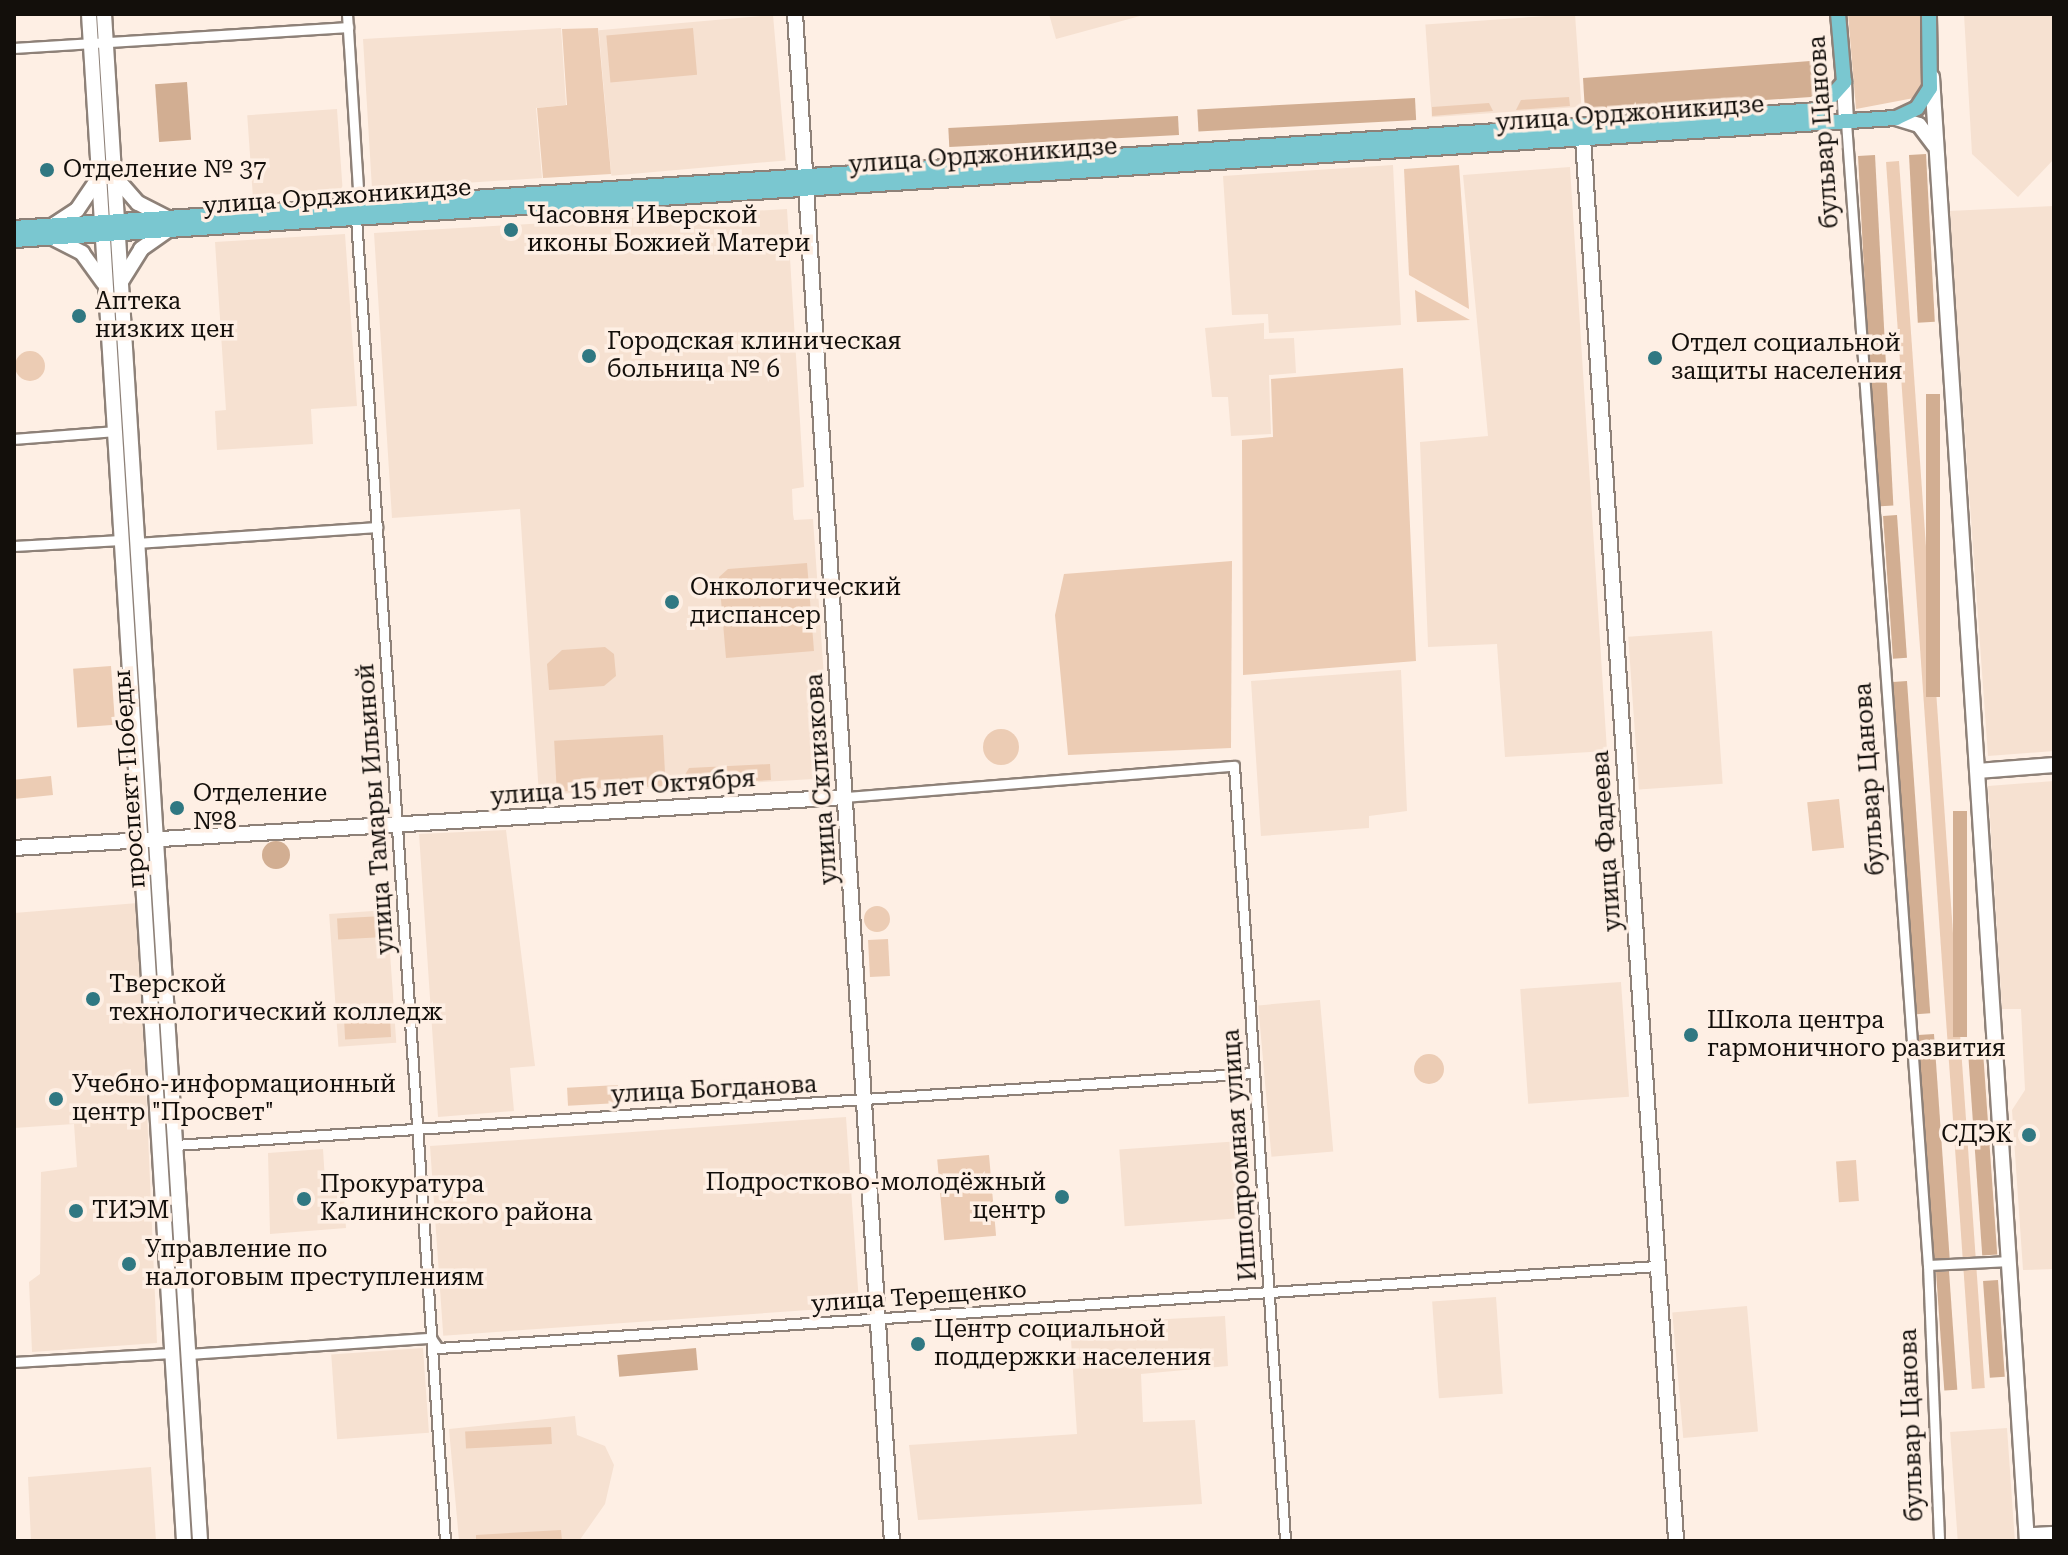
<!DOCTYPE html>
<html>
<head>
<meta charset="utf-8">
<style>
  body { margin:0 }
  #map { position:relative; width:2068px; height:1555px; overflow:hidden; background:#feefe4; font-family:"Roboto Serif",serif }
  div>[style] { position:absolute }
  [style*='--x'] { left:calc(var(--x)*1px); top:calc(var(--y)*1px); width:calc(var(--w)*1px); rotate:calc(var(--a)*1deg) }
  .built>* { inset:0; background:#f6e1d1; transform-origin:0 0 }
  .green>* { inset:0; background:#ecccb4; transform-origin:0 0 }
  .round { border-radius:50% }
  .forest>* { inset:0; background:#d2ae92; transform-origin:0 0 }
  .roads { filter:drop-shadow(2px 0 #8e8178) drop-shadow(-2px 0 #8e8178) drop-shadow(0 2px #8e8178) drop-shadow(0 -2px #8e8178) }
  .street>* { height:9px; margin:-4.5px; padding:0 4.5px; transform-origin:4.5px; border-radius:4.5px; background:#fff }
  .secondary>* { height:14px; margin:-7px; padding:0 7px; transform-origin:7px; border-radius:7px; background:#fff }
  .primary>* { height:14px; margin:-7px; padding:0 7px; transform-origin:7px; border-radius:7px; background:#7ac7d0 }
  .dots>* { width:22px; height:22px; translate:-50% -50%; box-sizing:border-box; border:4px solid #feefe4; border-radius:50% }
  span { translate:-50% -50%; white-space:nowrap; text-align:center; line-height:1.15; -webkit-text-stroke:7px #feefe4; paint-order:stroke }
  .street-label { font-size:24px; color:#130f0b }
  .poi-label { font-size:24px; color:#130f0b }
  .left { translate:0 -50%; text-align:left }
  .right { translate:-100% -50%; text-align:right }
  .frame { position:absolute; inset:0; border:16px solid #130f0b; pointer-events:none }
</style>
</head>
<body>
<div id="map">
  <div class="built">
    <i style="clip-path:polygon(1049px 14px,1139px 14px,1140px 16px,1056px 39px)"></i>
    <i style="left:1575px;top:14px;width:93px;height:150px;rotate:86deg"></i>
    <i style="clip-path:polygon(1964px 14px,2054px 14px,2054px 159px,2018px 197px,1972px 154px)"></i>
    <i style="left:773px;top:15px;width:146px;height:175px;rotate:85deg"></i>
    <i style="clip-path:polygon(561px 28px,566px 105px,536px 108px,542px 178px,372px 189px,363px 39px)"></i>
    <i style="left:337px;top:109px;width:81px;height:90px;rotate:86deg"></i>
    <i style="clip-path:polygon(1393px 165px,1401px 325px,1269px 333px,1268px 314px,1232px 315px,1223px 176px)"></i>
    <i style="clip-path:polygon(1570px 167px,1607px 751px,1505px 757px,1497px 644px,1428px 647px,1420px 442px,1488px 436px,1463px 175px)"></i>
    <i style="clip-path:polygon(2054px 206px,2054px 751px,1988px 756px,1949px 211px)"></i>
    <i style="clip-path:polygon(787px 209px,804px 487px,792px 489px,793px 514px,794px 520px,813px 519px,831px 778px,539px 795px,520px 509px,392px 518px,374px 233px)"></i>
    <i style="clip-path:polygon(345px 234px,357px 406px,311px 409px,313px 444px,217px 450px,215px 411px,226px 410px,215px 242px)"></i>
    <i style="clip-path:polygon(1264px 323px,1264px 339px,1294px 338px,1296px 373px,1269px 375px,1271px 434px,1231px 436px,1228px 397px,1212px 397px,1205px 328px)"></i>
    <i style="left:1712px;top:631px;width:153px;height:84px;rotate:86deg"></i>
    <i style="clip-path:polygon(1401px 670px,1407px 811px,1369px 816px,1369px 828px,1261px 836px,1251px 681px)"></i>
    <i style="clip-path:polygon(2054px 781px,2054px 1269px,2023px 1270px,2012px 1110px,2025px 1090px,2021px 1009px,2002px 1009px,1988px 786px)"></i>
    <i style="clip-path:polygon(506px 830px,535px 1066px,510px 1068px,514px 1111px,438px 1117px,419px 834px)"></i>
    <i style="clip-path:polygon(138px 903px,157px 1343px,32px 1352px,29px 1282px,40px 1274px,41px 1172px,77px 1167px,74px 1124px,14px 1128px,14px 913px)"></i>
    <i style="left:387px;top:910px;width:133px;height:58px;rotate:86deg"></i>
    <i style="left:1621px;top:982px;width:115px;height:101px;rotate:86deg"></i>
    <i style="left:1320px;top:1000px;width:152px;height:62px;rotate:85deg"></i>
    <i style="left:846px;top:1117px;width:190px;height:417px;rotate:86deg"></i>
    <i style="left:1241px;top:1141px;width:77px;height:122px;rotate:86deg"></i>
    <i style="clip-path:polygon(323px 1149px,325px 1181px,343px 1181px,346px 1228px,270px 1234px,268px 1153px)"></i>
    <i style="left:1496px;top:1297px;width:97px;height:64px;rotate:86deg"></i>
    <i style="left:1747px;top:1306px;width:126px;height:75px;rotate:85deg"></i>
    <i style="clip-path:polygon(1225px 1316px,1228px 1366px,1141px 1374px,1143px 1422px,1195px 1420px,1202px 1504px,918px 1520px,909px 1445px,1077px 1434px,1070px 1324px)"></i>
    <i style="left:423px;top:1348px;width:85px;height:92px;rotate:86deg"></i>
    <i style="clip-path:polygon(575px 1416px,577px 1435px,605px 1446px,614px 1465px,605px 1504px,579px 1541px,459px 1541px,449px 1429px)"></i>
    <i style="left:2007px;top:1428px;width:113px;height:57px;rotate:86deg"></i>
    <i style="clip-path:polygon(151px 1467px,156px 1541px,31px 1541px,28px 1477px)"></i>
  </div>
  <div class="green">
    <i style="clip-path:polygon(1848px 14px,1920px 14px,1925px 82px,1914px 98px,1856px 109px)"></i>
    <i style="clip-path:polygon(598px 28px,611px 174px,543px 178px,537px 108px,567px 105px,562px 29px)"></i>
    <i style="left:693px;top:28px;width:47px;height:87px;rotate:85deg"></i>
    <i style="clip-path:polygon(1569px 97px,1570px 106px,1516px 110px,1521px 100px)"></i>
    <i style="clip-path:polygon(1489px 103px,1493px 111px,1432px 116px,1432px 107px)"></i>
    <i style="left:1899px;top:161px;width:1230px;height:13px;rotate:86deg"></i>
    <i style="clip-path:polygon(1459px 165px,1469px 309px,1409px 275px,1404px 169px)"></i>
    <i style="clip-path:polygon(1415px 290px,1470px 320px,1417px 322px)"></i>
    <i class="round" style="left:15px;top:351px;width:30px;height:30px"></i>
    <i style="clip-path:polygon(1403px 368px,1416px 661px,1243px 675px,1242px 440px,1273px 437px,1271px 379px)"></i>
    <i style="clip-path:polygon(1232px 561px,1231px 748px,1068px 755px,1055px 615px,1064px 574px)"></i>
    <i style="clip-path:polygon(807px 563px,814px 651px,726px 658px,719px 577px,728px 569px)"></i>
    <i style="clip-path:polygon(605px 647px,614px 654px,616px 676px,604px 686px,549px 690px,547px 664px,562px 650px)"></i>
    <i style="left:111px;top:666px;width:59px;height:38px;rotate:86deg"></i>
    <i class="round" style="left:983px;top:729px;width:36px;height:36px"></i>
    <i style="left:663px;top:735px;width:51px;height:109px;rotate:87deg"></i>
    <i style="clip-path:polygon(770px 764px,771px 780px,679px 785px,689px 768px)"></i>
    <i style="left:51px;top:776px;width:19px;height:37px;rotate:84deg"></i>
    <i style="left:1839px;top:799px;width:49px;height:32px;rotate:84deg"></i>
    <i class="round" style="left:864px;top:906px;width:26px;height:26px"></i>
    <i style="left:383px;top:916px;width:21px;height:46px;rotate:87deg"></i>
    <i style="left:888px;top:939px;width:37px;height:20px;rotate:87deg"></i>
    <i style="left:390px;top:1017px;width:20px;height:46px;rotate:87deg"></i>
    <i class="round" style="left:1414px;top:1054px;width:30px;height:30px"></i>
    <i style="left:618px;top:1085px;width:18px;height:51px;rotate:87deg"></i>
    <i style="left:989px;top:1155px;width:81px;height:52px;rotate:85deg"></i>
    <i style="left:1856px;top:1160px;width:41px;height:20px;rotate:86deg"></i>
    <i style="left:551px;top:1427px;width:17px;height:86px;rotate:87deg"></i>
    <i style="clip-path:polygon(561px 1530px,562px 1541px,476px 1541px,476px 1535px)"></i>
  </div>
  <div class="forest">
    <i style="clip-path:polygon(1823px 60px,1823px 86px,1811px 97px,1585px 112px,1583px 78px)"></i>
    <i style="left:187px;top:82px;width:58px;height:32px;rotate:86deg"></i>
    <i style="left:1415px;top:98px;width:22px;height:218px;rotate:87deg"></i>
    <i style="left:1178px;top:116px;width:19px;height:230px;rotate:87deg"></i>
    <i style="left:1926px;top:154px;width:168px;height:17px;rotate:87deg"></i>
    <i style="left:1875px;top:155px;width:351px;height:17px;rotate:87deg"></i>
    <i style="left:1926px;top:394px;width:14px;height:303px"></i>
    <i style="left:1897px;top:515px;width:143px;height:14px;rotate:86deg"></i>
    <i style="left:1907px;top:681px;width:333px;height:14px;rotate:86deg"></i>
    <i style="left:1953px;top:811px;width:14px;height:226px"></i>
    <i class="round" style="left:262px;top:841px;width:28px;height:28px"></i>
    <i style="left:1934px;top:1034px;width:225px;height:16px;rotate:86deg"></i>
    <i style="left:1983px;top:1051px;width:204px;height:15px;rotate:86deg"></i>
    <i style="left:1949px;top:1271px;width:119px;height:13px;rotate:86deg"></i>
    <i style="left:1998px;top:1280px;width:97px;height:15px;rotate:86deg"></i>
    <i style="left:696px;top:1348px;width:22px;height:79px;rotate:85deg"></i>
  </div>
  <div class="roads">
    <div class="street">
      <i style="--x:347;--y:14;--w:192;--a:86.4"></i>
      <i style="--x:14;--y:48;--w:335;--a:-3.6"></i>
      <i style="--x:1846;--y:122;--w:1146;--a:85.9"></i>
      <i style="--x:1928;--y:1265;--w:276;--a:87.7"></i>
      <i style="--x:356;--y:218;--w:1326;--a:86.15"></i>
      <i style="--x:14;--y:439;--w:101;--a:-4.5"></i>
      <i style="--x:136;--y:543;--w:242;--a:-3.8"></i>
      <i style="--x:14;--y:546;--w:107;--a:-3.2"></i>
      <i style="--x:845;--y:797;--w:390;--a:-4.6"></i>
      <i style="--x:1234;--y:766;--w:777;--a:86.23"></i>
      <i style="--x:175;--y:1145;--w:1081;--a:-3.82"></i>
      <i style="--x:1928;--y:1265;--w:82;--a:-2.8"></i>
      <i style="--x:188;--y:1354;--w:244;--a:-3.8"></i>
      <i style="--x:431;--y:1338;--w:12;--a:55"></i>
      <i style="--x:438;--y:1348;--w:1222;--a:-3.85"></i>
      <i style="--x:14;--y:1362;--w:158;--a:-3.3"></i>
    </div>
    <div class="secondary">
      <i style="--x:89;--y:14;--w:1530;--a:86.44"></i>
      <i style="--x:104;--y:14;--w:1530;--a:86.4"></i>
      <i style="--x:795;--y:14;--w:1530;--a:86.37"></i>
      <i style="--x:1932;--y:77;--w:1467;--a:86.29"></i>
      <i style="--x:1844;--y:82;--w:40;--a:87.1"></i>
      <i style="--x:1896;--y:118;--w:24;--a:17"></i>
      <i style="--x:1919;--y:125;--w:25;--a:53"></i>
      <i style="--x:1583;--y:139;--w:1405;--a:86.2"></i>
      <i style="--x:116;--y:178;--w:33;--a:49"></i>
      <i style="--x:138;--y:203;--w:33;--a:27"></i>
      <i style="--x:52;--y:226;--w:30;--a:-33"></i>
      <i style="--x:77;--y:210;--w:37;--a:-56"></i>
      <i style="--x:53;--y:238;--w:33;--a:27"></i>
      <i style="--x:82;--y:253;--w:37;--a:54"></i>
      <i style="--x:122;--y:280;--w:36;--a:-58"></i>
      <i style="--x:141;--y:249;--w:33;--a:-35"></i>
      <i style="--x:1978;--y:771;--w:76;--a:-4.5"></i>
      <i style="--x:14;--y:848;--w:833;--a:-3.51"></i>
      <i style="--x:2032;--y:1535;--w:22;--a:-3"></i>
    </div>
    <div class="primary">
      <i style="--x:14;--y:228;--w:1809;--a:-3.74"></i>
      <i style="--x:1819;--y:110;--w:38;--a:-48"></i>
      <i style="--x:1844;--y:82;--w:68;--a:-95"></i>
      <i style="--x:14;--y:240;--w:1886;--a:-3.71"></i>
      <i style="--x:1896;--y:118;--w:23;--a:-25"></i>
      <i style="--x:1917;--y:108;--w:24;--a:-57"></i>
      <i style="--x:1930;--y:88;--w:74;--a:-90.8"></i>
    </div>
  </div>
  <div class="dots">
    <i style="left:47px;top:170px;background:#307882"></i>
    <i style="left:511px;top:230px;background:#307882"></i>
    <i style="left:79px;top:316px;background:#307882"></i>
    <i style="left:589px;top:356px;background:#307882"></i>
    <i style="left:1655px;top:358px;background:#307882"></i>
    <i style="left:672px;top:602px;background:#307882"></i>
    <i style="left:177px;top:808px;background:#307882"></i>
    <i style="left:93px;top:999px;background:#307882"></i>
    <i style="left:1691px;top:1035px;background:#307882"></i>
    <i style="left:56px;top:1099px;background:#307882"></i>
    <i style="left:2029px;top:1135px;background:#307882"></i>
    <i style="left:1062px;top:1197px;background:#307882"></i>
    <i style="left:304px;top:1199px;background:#307882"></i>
    <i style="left:76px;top:1211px;background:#307882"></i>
    <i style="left:129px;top:1264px;background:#307882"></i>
    <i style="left:918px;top:1344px;background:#307882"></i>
  </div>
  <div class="street-label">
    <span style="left:1630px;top:114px;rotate:-4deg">улица Орджоникидзе</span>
    <span style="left:1824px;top:132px;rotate:-94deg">бульвар Цанова</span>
    <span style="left:983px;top:156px;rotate:-4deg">улица Орджоникидзе</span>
    <span style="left:337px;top:197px;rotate:-4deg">улица Орджоникидзе</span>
    <span style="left:130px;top:779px;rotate:-94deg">проспект Победы</span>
    <span style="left:822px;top:779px;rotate:-94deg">улица Склизкова</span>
    <span style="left:1870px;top:779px;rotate:-94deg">бульвар Цанова</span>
    <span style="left:623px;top:788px;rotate:-4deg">улица 15 лет Октября</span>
    <span style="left:376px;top:809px;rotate:-94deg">улица Тамары Ильиной</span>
    <span style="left:1607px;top:841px;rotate:-94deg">улица Фадеева</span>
    <span style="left:714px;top:1090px;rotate:-3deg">улица Богданова</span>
    <span style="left:1240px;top:1155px;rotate:-94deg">Ипподромная улица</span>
    <span style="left:919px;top:1297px;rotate:-4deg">улица Терещенко</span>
    <span style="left:1912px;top:1425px;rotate:-92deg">бульвар Цанова</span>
  </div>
  <div class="poi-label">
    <span class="left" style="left:63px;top:170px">Отделение № 37</span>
    <span class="left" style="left:527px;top:230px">Часовня Иверской<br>иконы Божией Матери</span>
    <span class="left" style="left:95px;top:316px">Аптека<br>низких цен</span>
    <span class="left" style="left:607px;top:356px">Городская клиническая<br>больница № 6</span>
    <span class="left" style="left:1671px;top:358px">Отдел социальной<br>защиты населения</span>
    <span class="left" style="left:690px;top:602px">Онкологический<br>диспансер</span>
    <span class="left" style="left:193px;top:808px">Отделение<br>№8</span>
    <span class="left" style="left:109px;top:999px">Тверской<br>технологический колледж</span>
    <span class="left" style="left:1707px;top:1035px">Школа центра<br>гармоничного развития</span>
    <span class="left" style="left:72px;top:1099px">Учебно-информационный<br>центр "Просвет"</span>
    <span class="right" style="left:2013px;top:1135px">СДЭК</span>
    <span class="right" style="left:1046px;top:1197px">Подростково-молодёжный<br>центр</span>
    <span class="left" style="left:320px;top:1199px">Прокуратура<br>Калининского района</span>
    <span class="left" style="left:92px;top:1211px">ТИЭМ</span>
    <span class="left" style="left:145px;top:1264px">Управление по<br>налоговым преступлениям</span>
    <span class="left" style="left:934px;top:1344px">Центр социальной<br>поддержки населения</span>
  </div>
  <div class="frame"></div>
</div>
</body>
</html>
